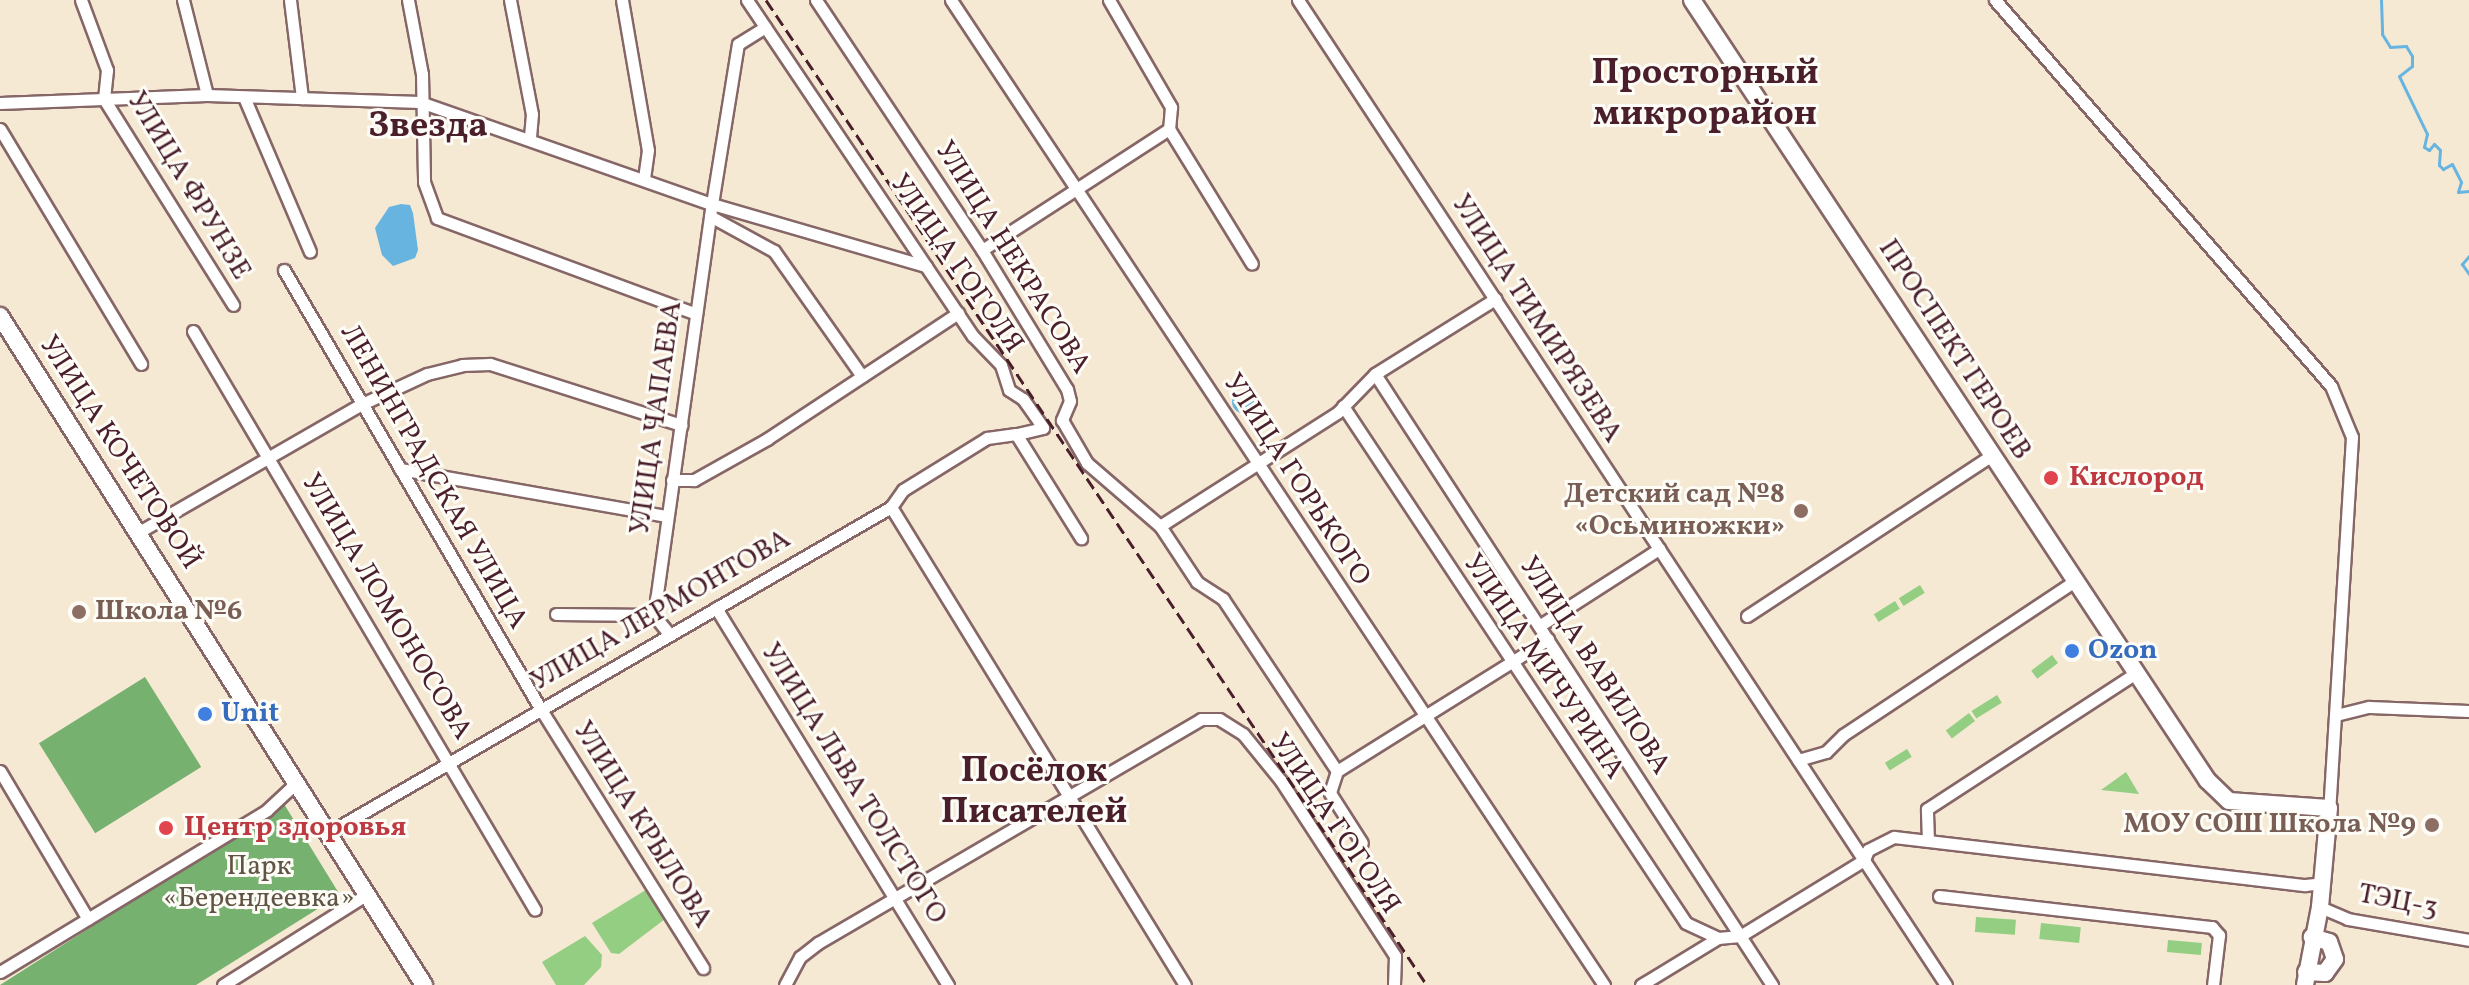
<!DOCTYPE html>
<html>
<head>
<meta charset="utf-8">
<style>
  body { margin:0 }
  #map { position:relative; width:2469px; height:985px; overflow:hidden; background:#f5e9d3; font-family:Vollkorn,serif }
  div>[style] { position:absolute }
  [style*='--x'] { left:calc(var(--x)*1px); top:calc(var(--y)*1px); width:calc(var(--w)*1px); rotate:calc(var(--a)*1deg) }
  .green>* { inset:0; background:#93ce82; transform-origin:0 0 }
  .forest>* { inset:0; background:#76b170; transform-origin:0 0 }
  .water>* { inset:0; background:#68b4e1 }
  .round { border-radius:50% }
  .stream>* { height:3px; margin:-1.5px; padding:0 1.5px; transform-origin:1.5px; border-radius:1.5px; background:#68b4e1 }
  .roads { filter:drop-shadow(2px 0 #866666) drop-shadow(-2px 0 #866666) drop-shadow(0 2px #866666) drop-shadow(0 -2px #866666) }
  .street>* { height:11px; margin:-5.5px; padding:0 5.5px; transform-origin:5.5px; border-radius:5.5px; background:#fff }
  .secondary>* { height:16px; margin:-8px; padding:0 8px; transform-origin:8px; border-radius:8px; background:#fff }
  .rail>* { height:3px; margin-top:-1.5px; transform-origin:0; background:repeating-linear-gradient(90deg,#4a1f2b 0 12px,transparent 0 18px) }
  .dots>* { width:22px; height:22px; translate:-50% -50%; box-sizing:border-box; border:4px solid #fdfcf7; border-radius:50% }
  span { translate:-50% -50%; white-space:nowrap; text-align:center; line-height:1.15; -webkit-text-stroke:6px #fdfcf7; paint-order:stroke }
  .street-label { font-size:28px; color:#4a1f2b }
  .health-label { font-size:28px; color:#be3a42; font-weight:700 }
  .left { translate:0 -50%; text-align:left }
  .education-label { font-size:28px; color:#785e54; font-weight:700 }
  .right { translate:-100% -50%; text-align:right }
  .shop-label { font-size:28px; color:#366cbe; font-weight:700 }
  .park-label { font-size:28px; color:#605445 }
  .district-label { font-size:36px; color:#4a1f2b; font-weight:700 }
</style>
</head>
<body>
<div id="map">
  <div class="green">
    <i style="left:1920px;top:585px;width:9px;height:25px;rotate:58deg"></i>
    <i style="left:1895px;top:601px;width:9px;height:25px;rotate:58deg"></i>
    <i style="left:2052px;top:655px;width:10px;height:26px;rotate:53deg"></i>
    <i style="left:1997px;top:695px;width:9px;height:30px;rotate:58deg"></i>
    <i style="left:1969px;top:713px;width:10px;height:29px;rotate:53deg"></i>
    <i style="left:1907px;top:749px;width:9px;height:26px;rotate:58deg"></i>
    <i style="clip-path:polygon(2126px 772px,2139px 794px,2101px 790px)"></i>
    <i style="clip-path:polygon(649px 888px,665px 919px,619px 954px,611px 953px,592px 923px)"></i>
    <i style="left:1976px;top:917px;width:40px;height:15px;rotate:4deg"></i>
    <i style="left:2041px;top:923px;width:40px;height:16px;rotate:6deg"></i>
    <i style="clip-path:polygon(585px 936px,602px 955px,601px 967px,584px 985px,556px 985px,542px 962px)"></i>
    <i style="left:2168px;top:940px;width:34px;height:12px;rotate:5deg"></i>
  </div>
  <div class="forest">
    <i style="left:145px;top:677px;width:106px;height:125px;rotate:58deg"></i>
    <i style="clip-path:polygon(284px 804px,340px 895px,196px 985px,0 985px)"></i>
  </div>
  <div class="water">
    <i style="clip-path:polygon(401px 204px,410px 205px,413px 213px,418px 250px,415px 258px,393px 266px,382px 255px,375px 228px,389px 207px)"></i>
    <i class="round" style="left:1232px;top:391px;width:22px;height:22px"></i>
  </div>
  <div class="stream">
    <i style="--x:2381;--y:0;--w:34;--a:88"></i>
    <i style="--x:2382;--y:34;--w:15;--a:58"></i>
    <i style="--x:2390;--y:47;--w:16;--a:-4"></i>
    <i style="--x:2406;--y:46;--w:12;--a:59"></i>
    <i style="--x:2412;--y:56;--w:10;--a:90"></i>
    <i style="--x:2412;--y:66;--w:16;--a:142"></i>
    <i style="--x:2399;--y:76;--w:64;--a:64.2"></i>
    <i style="--x:2427;--y:134;--w:13;--a:103"></i>
    <i style="--x:2424;--y:147;--w:6;--a:31"></i>
    <i style="--x:2429;--y:150;--w:8;--a:-50"></i>
    <i style="--x:2434;--y:144;--w:8;--a:45"></i>
    <i style="--x:2440;--y:150;--w:15;--a:94"></i>
    <i style="--x:2439;--y:165;--w:6;--a:45"></i>
    <i style="--x:2443;--y:169;--w:10;--a:-29"></i>
    <i style="--x:2452;--y:164;--w:20;--a:63"></i>
    <i style="--x:2461;--y:182;--w:10;--a:107"></i>
    <i style="--x:2458;--y:192;--w:11;--a:-5"></i>
    <i style="--x:2469;--y:256;--w:11;--a:131"></i>
    <i style="--x:2462;--y:264;--w:12;--a:55"></i>
  </div>
  <div class="roads">
    <div class="street">
      <i style="--x:81;--y:0;--w:75;--a:69.6"></i>
      <i style="--x:107;--y:70;--w:29;--a:96"></i>
      <i style="--x:104;--y:99;--w:243;--a:57.9"></i>
      <i style="--x:183;--y:0;--w:98;--a:75.8"></i>
      <i style="--x:290;--y:0;--w:99;--a:83"></i>
      <i style="--x:408;--y:0;--w:75;--a:79.3"></i>
      <i style="--x:422;--y:74;--w:108;--a:88.9"></i>
      <i style="--x:424;--y:182;--w:38;--a:70"></i>
      <i style="--x:437;--y:218;--w:276;--a:20.3"></i>
      <i style="--x:510;--y:0;--w:116;--a:79.1"></i>
      <i style="--x:532;--y:114;--w:23;--a:95"></i>
      <i style="--x:622;--y:0;--w:152;--a:80.2"></i>
      <i style="--x:648;--y:150;--w:29;--a:98"></i>
      <i style="--x:747;--y:0;--w:405;--a:56.1"></i>
      <i style="--x:973;--y:336;--w:40;--a:46"></i>
      <i style="--x:1001;--y:365;--w:26;--a:72"></i>
      <i style="--x:1009;--y:390;--w:17;--a:33"></i>
      <i style="--x:1023;--y:399;--w:35;--a:55"></i>
      <i style="--x:1043;--y:428;--w:28;--a:167"></i>
      <i style="--x:1016;--y:434;--w:123;--a:58"></i>
      <i style="--x:816;--y:0;--w:300;--a:56.4"></i>
      <i style="--x:982;--y:250;--w:163;--a:58.6"></i>
      <i style="--x:1067;--y:389;--w:12;--a:76"></i>
      <i style="--x:1070;--y:401;--w:21;--a:113"></i>
      <i style="--x:1062;--y:420;--w:50;--a:59.8"></i>
      <i style="--x:1087;--y:463;--w:96;--a:40.8"></i>
      <i style="--x:1160;--y:526;--w:67;--a:56.5"></i>
      <i style="--x:1197;--y:582;--w:31;--a:33"></i>
      <i style="--x:1223;--y:599;--w:206;--a:56.5"></i>
      <i style="--x:1337;--y:771;--w:23;--a:108"></i>
      <i style="--x:1330;--y:793;--w:59;--a:57.4"></i>
      <i style="--x:951;--y:0;--w:1182;--a:56.46"></i>
      <i style="--x:1109;--y:0;--w:124;--a:59.9"></i>
      <i style="--x:1171;--y:107;--w:22;--a:95"></i>
      <i style="--x:1298;--y:0;--w:1179;--a:56.66"></i>
      <i style="--x:1995;--y:0;--w:512;--a:48.96"></i>
      <i style="--x:2331;--y:386;--w:55;--a:67.6"></i>
      <i style="--x:2352;--y:437;--w:372;--a:93.5"></i>
      <i style="--x:244;--y:97;--w:168;--a:66.9"></i>
      <i style="--x:0;--y:103;--w:207;--a:-2.2"></i>
      <i style="--x:207;--y:95;--w:213;--a:1.9"></i>
      <i style="--x:420;--y:102;--w:309;--a:19.3"></i>
      <i style="--x:712;--y:204;--w:223;--a:16.2"></i>
      <i style="--x:0;--y:129;--w:274;--a:59"></i>
      <i style="--x:1169;--y:129;--w:158;--a:58.4"></i>
      <i style="--x:710;--y:216;--w:73;--a:28.7"></i>
      <i style="--x:774;--y:251;--w:153;--a:54.9"></i>
      <i style="--x:982;--y:250;--w:223;--a:-32.9"></i>
      <i style="--x:284;--y:270;--w:507;--a:59.69"></i>
      <i style="--x:540;--y:708;--w:307;--a:57.9"></i>
      <i style="--x:193;--y:331;--w:672;--a:59.43"></i>
      <i style="--x:1375;--y:374;--w:729;--a:56.99"></i>
      <i style="--x:1343;--y:406;--w:620;--a:56.44"></i>
      <i style="--x:1686;--y:923;--w:35;--a:25"></i>
      <i style="--x:400;--y:469;--w:271;--a:10"></i>
      <i style="--x:672;--y:480;--w:22;--a:0"></i>
      <i style="--x:694;--y:480;--w:84;--a:-29.3"></i>
      <i style="--x:767;--y:439;--w:229;--a:-33.4"></i>
      <i style="--x:891;--y:507;--w:561;--a:58.41"></i>
      <i style="--x:1160;--y:526;--w:211;--a:-32.6"></i>
      <i style="--x:1338;--y:412;--w:53;--a:-45.8"></i>
      <i style="--x:1375;--y:374;--w:142;--a:-32"></i>
      <i style="--x:139;--y:532;--w:257;--a:-29.9"></i>
      <i style="--x:362;--y:404;--w:72;--a:-24.8"></i>
      <i style="--x:427;--y:374;--w:36;--a:-14"></i>
      <i style="--x:462;--y:365;--w:28;--a:-2"></i>
      <i style="--x:490;--y:364;--w:201;--a:17.7"></i>
      <i style="--x:716;--y:608;--w:443;--a:58.4"></i>
      <i style="--x:556;--y:614;--w:98;--a:0.6"></i>
      <i style="--x:1747;--y:616;--w:293;--a:-33.3"></i>
      <i style="--x:1539;--y:626;--w:143;--a:-32.7"></i>
      <i style="--x:670;--y:635;--w:26;--a:-129"></i>
      <i style="--x:654;--y:615;--w:415;--a:-82"></i>
      <i style="--x:712;--y:204;--w:162;--a:-80.8"></i>
      <i style="--x:738;--y:44;--w:32;--a:-32"></i>
      <i style="--x:2336;--y:715;--w:34;--a:-14"></i>
      <i style="--x:2369;--y:707;--w:100;--a:2.3"></i>
      <i style="--x:1798;--y:760;--w:29;--a:-16"></i>
      <i style="--x:1826;--y:752;--w:24;--a:-45"></i>
      <i style="--x:1843;--y:735;--w:278;--a:-33.6"></i>
      <i style="--x:0;--y:771;--w:172;--a:59.3"></i>
      <i style="--x:1337;--y:771;--w:249;--a:-32"></i>
      <i style="--x:328;--y:833;--w:651;--a:-30.07"></i>
      <i style="--x:891;--y:507;--w:21;--a:-55"></i>
      <i style="--x:903;--y:490;--w:99;--a:-31.8"></i>
      <i style="--x:987;--y:438;--w:29;--a:-8"></i>
      <i style="--x:1928;--y:841;--w:32;--a:-92"></i>
      <i style="--x:1927;--y:809;--w:249;--a:-33.1"></i>
      <i style="--x:1864;--y:860;--w:11;--a:-68"></i>
      <i style="--x:1868;--y:850;--w:29;--a:-27"></i>
      <i style="--x:1894;--y:837;--w:414;--a:6.7"></i>
      <i style="--x:2305;--y:885;--w:18;--a:-6"></i>
      <i style="--x:1939;--y:896;--w:275;--a:6.5"></i>
      <i style="--x:2212;--y:927;--w:11;--a:49"></i>
      <i style="--x:2219;--y:935;--w:50;--a:96.8"></i>
      <i style="--x:2320;--y:907;--w:30;--a:23"></i>
      <i style="--x:2348;--y:919;--w:123;--a:9.8"></i>
      <i style="--x:0;--y:972;--w:312;--a:-31.2"></i>
      <i style="--x:267;--y:810;--w:40;--a:-43"></i>
      <i style="--x:223;--y:985;--w:169;--a:-32.2"></i>
      <i style="--x:785;--y:985;--w:32;--a:-62"></i>
      <i style="--x:800;--y:957;--w:23;--a:-38"></i>
      <i style="--x:818;--y:943;--w:444;--a:-30.3"></i>
      <i style="--x:1201;--y:719;--w:18;--a:0"></i>
      <i style="--x:1219;--y:719;--w:28;--a:32"></i>
      <i style="--x:1243;--y:734;--w:60;--a:51"></i>
      <i style="--x:1281;--y:781;--w:209;--a:56.9"></i>
      <i style="--x:1395;--y:956;--w:29;--a:92"></i>
      <i style="--x:1641;--y:985;--w:90;--a:-31.4"></i>
      <i style="--x:1718;--y:938;--w:22;--a:-5"></i>
      <i style="--x:1740;--y:936;--w:145;--a:-31.5"></i>
    </div>
    <div class="secondary">
      <i style="--x:1692;--y:0;--w:935;--a:56.56"></i>
      <i style="--x:2207;--y:780;--w:30;--a:44"></i>
      <i style="--x:2229;--y:801;--w:100;--a:4"></i>
      <i style="--x:2329;--y:808;--w:99;--a:95.2"></i>
      <i style="--x:2320;--y:907;--w:79;--a:100.9"></i>
      <i style="--x:0;--y:316;--w:792;--a:57.63"></i>
      <i style="--x:2306;--y:972;--w:19;--a:3"></i>
      <i style="--x:2325;--y:973;--w:17;--a:-54"></i>
      <i style="--x:2335;--y:959;--w:18;--a:-109"></i>
      <i style="--x:2329;--y:942;--w:18;--a:-164"></i>
    </div>
  </div>
  <div class="rail">
    <i style="--x:766;--y:0;--w:1186;--a:56.14"></i>
  </div>
  <div class="dots">
    <i style="left:2051px;top:478px;background:#e0444e"></i>
    <i style="left:1801px;top:511px;background:#8d6e63"></i>
    <i style="left:79px;top:612px;background:#8d6e63"></i>
    <i style="left:2072px;top:651px;background:#3f7fe0"></i>
    <i style="left:205px;top:714px;background:#3f7fe0"></i>
    <i style="left:2432px;top:825px;background:#8d6e63"></i>
    <i style="left:166px;top:828px;background:#e0444e"></i>
  </div>
  <div class="street-label">
    <span style="left:188px;top:186px;rotate:59deg">УЛИЦА ФРУНЗЕ</span>
    <span style="left:1012px;top:258px;rotate:58deg">УЛИЦА НЕКРАСОВА</span>
    <span style="left:956px;top:264px;rotate:55deg">УЛИЦА ГОГОЛЯ</span>
    <span style="left:1536px;top:319px;rotate:57deg">УЛИЦА ТИМИРЯЗЕВА</span>
    <span style="left:1954px;top:350px;rotate:57deg">ПРОСПЕКТ ГЕРОЕВ</span>
    <span style="left:657px;top:418px;rotate:-82deg">УЛИЦА ЧАПАЕВА</span>
    <span style="left:119px;top:453px;rotate:57deg">УЛИЦА КОЧЕТОВОЙ</span>
    <span style="left:433px;top:477px;rotate:60deg">ЛЕНИНГРАДСКАЯ УЛИЦА</span>
    <span style="left:1296px;top:480px;rotate:57deg">УЛИЦА ГОРЬКОГО</span>
    <span style="left:386px;top:607px;rotate:59deg">УЛИЦА ЛОМОНОСОВА</span>
    <span style="left:661px;top:611px;rotate:-30deg">УЛИЦА ЛЕРМОНТОВА</span>
    <span style="left:1594px;top:666px;rotate:57deg">УЛИЦА ВАВИЛОВА</span>
    <span style="left:1543px;top:667px;rotate:56deg">УЛИЦА МИЧУРИНА</span>
    <span style="left:853px;top:784px;rotate:58deg">УЛИЦА ЛЬВА ТОЛСТОГО</span>
    <span style="left:1334px;top:824px;rotate:56deg">УЛИЦА ГОГОЛЯ</span>
    <span style="left:642px;top:825px;rotate:58deg">УЛИЦА КРЫЛОВА</span>
    <span style="left:2398px;top:902px;rotate:11deg">ТЭЦ-3</span>
  </div>
  <div class="health-label">
    <span class="left" style="left:2069px;top:478px">Кислород</span>
    <span class="left" style="left:184px;top:828px">Центр здоровья</span>
  </div>
  <div class="education-label">
    <span class="right" style="left:1785px;top:511px">Детский сад №8<br>«Осьминожки»</span>
    <span class="left" style="left:95px;top:612px">Школа №6</span>
    <span class="right" style="left:2416px;top:825px">МОУ СОШ Школа №9</span>
  </div>
  <div class="shop-label">
    <span class="left" style="left:2088px;top:651px">Ozon</span>
    <span class="left" style="left:221px;top:714px">Unit</span>
  </div>
  <div class="park-label">
    <span style="left:259px;top:883px">Парк<br>«Берендеевка»</span>
  </div>
  <div class="district-label">
    <span style="left:1705px;top:95px">Просторный<br>микрорайон</span>
    <span style="left:428px;top:128px">Звезда</span>
    <span style="left:1034px;top:793px">Посёлок<br>Писателей</span>
  </div>
</div>
</body>
</html>
